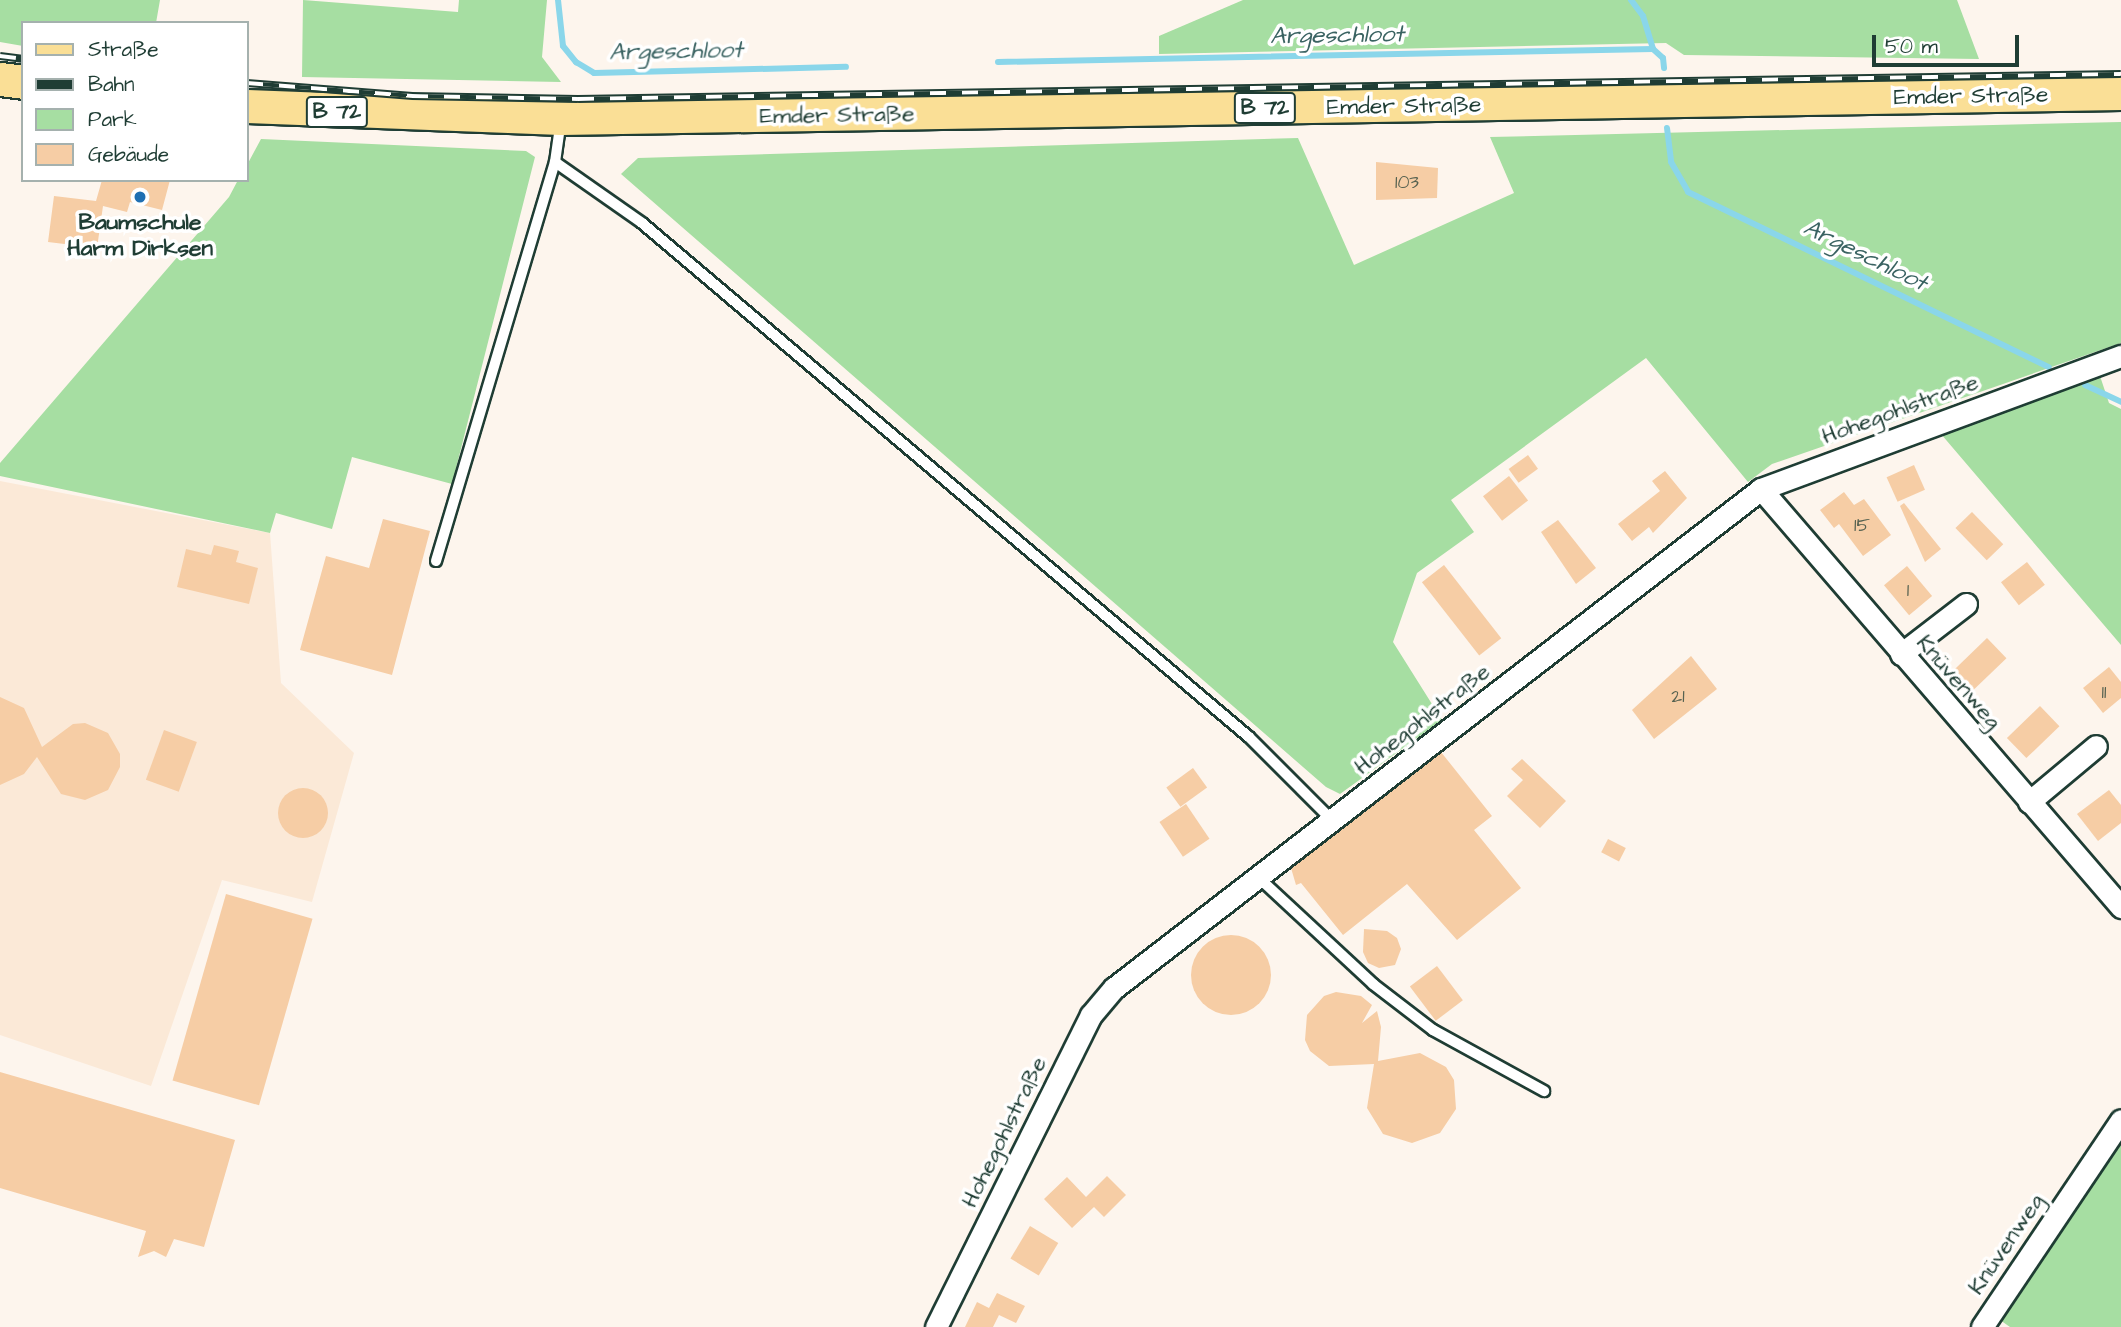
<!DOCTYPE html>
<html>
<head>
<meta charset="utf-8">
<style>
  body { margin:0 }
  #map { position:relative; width:2121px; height:1327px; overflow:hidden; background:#fdf5ed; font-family:"Architects Daughter",sans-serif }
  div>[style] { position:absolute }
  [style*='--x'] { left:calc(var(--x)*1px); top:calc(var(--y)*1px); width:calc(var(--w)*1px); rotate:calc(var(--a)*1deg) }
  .built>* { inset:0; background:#fbe9d7 }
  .green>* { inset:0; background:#a6dea2 }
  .stream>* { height:6px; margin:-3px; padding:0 3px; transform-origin:3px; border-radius:3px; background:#8ad6ea }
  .building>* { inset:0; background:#f6cda5; transform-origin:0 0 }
  .round { border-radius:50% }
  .roads { filter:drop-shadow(2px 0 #1f3d34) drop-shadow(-2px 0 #1f3d34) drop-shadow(0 2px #1f3d34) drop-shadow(0 -2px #1f3d34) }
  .service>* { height:10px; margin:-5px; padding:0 5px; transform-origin:5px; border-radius:5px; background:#fff }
  .minor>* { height:21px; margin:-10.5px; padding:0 10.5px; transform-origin:10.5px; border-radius:10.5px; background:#fff }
  .primary>* { height:33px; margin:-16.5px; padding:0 16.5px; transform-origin:16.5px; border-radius:16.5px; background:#fadf96 }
  .rail>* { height:8px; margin-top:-4px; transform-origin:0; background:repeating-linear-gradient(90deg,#fff 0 16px,#1f3d34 0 32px); box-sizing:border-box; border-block:2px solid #1f3d34 }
  .dots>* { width:19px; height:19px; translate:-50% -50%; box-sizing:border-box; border:4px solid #fff; border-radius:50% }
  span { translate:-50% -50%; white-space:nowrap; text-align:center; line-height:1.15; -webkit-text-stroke:7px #fff; paint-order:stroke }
  .number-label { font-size:19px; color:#556150 }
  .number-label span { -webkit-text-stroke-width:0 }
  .shield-label span { padding:2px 5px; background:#fff; border:2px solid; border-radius:5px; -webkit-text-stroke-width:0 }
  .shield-label { font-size:21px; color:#1f3d34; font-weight:700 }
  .street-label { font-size:23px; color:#1f3d34 }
  .poi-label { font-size:23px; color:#1f3d34; font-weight:700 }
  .water-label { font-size:24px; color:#3a6362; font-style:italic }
  .legend { position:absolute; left:21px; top:21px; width:228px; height:161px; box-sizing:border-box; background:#fff; border:2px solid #a5b1ae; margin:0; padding:9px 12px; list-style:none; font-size:21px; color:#1f3d34 }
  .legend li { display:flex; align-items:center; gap:14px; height:35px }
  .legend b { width:35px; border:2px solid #a5b1ae }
  .scale { position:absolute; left:1872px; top:35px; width:147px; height:32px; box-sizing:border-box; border:4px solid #1f3d34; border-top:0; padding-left:9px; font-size:21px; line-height:24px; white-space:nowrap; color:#1f3d34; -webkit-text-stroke:5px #fff; paint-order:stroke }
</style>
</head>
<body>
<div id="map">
  <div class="built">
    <i style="clip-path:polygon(0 481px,270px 533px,281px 683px,354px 753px,312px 902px,222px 880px,151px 1086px,0 1035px)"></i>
  </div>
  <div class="green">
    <i style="clip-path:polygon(0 0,160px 0,156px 23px,23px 23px,23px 46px,0 42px)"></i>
    <i style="clip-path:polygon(303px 0,458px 12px,459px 0,547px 0,542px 57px,561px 82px,302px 77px)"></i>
    <i style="clip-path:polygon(1243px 0,1957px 0,1979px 59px,1684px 55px,1666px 43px,1159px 54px,1159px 36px)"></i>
    <i style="clip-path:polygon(2121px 122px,2121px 343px,1772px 464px,1748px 482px,1646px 358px,1451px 500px,1474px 532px,1417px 573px,1393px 642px,1442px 720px,1340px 794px,1326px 787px,621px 174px,638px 158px,1298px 138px,1354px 265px,1514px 193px,1490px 137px)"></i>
    <i style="clip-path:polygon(261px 139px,526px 151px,535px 157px,452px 484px,352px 457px,332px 529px,276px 513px,270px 533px,0 476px,0 463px,229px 197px,238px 180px,247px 180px,247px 165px)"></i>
    <i style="clip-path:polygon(2100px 376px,2109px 403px,2121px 409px,2121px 645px,1941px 434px)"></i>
    <i style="clip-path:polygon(2121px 1139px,2121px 1327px,2010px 1327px,2000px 1320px)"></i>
  </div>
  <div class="stream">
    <i style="--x:558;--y:0;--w:46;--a:83.8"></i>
    <i style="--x:563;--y:46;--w:21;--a:51"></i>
    <i style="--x:576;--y:62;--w:21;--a:31"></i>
    <i style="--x:594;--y:73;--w:252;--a:-1.4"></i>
    <i style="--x:1631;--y:0;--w:20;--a:53"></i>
    <i style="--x:1643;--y:16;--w:34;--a:73"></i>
    <i style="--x:998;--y:62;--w:655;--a:-1.14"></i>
    <i style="--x:1653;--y:49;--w:13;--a:42"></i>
    <i style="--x:1663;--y:58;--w:10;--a:84"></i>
    <i style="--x:1667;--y:128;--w:34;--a:83"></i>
    <i style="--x:1671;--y:162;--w:34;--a:60"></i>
    <i style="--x:1688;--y:192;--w:401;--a:25.9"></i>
    <i style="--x:2085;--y:385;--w:40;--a:25"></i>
  </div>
  <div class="building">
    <i style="clip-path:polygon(1376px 162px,1438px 168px,1437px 198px,1376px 200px)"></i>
    <i style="clip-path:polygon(102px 180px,170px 180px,162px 210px,130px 202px,127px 212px,103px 206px,97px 248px,48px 242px,54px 196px,96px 201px)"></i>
    <i style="left:1528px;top:455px;width:17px;height:24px;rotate:54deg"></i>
    <i style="left:1914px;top:465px;width:27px;height:30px;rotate:66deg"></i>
    <i style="clip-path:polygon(1665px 471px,1687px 498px,1653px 533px,1649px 527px,1632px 541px,1618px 524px,1660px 491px,1652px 481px)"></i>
    <i style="left:1509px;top:476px;width:31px;height:33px;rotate:52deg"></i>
    <i style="clip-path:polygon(1844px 492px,1854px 505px,1864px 499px,1891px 535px,1863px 556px,1839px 524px,1834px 528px,1820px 510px)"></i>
    <i style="clip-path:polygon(1904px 503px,1941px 549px,1925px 562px,1900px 506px)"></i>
    <i style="left:1972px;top:512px;width:45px;height:23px;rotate:46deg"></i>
    <i style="clip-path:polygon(383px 519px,430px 531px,392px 675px,300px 650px,326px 556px,369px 568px)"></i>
    <i style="clip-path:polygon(1558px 520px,1596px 568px,1576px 584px,1541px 532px)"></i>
    <i style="clip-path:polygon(214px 545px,239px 551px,236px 562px,258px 568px,249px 604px,177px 587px,186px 549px,211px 555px)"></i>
    <i style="left:2027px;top:562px;width:29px;height:33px;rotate:52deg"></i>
    <i style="left:1444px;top:565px;width:93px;height:28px;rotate:52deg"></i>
    <i style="left:1907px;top:566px;width:39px;height:30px;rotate:50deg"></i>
    <i style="left:1987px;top:638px;width:28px;height:46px;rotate:46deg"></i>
    <i style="clip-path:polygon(1691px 656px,1717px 689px,1654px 739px,1632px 710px)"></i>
    <i style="clip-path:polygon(2109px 667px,2121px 682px,2121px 698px,2103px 713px,2083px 688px)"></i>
    <i style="clip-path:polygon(0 697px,24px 708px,42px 747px,73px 724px,85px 723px,108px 733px,120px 754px,120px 767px,108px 790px,85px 800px,61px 794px,37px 757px,24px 774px,0 785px)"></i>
    <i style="left:2040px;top:706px;width:28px;height:46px;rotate:46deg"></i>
    <i style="left:164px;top:730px;width:35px;height:53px;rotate:20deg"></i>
    <i style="clip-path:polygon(1441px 752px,1492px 816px,1474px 830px,1521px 888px,1457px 940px,1407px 884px,1343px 935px,1301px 883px,1296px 885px,1291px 868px)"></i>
    <i style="clip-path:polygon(1522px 759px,1566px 801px,1540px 828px,1507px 796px,1523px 780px,1511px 769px)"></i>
    <i style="left:1193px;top:768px;width:24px;height:33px;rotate:54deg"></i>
    <i class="round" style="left:278px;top:788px;width:50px;height:50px"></i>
    <i style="clip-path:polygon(2109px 790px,2121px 805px,2121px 823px,2098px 841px,2077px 814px)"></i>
    <i style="left:1186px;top:804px;width:42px;height:32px;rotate:56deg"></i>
    <i style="left:1608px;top:839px;width:20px;height:15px;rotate:27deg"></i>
    <i style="left:226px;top:894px;width:90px;height:194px;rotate:16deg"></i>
    <i style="clip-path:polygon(1364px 929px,1387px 931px,1397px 938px,1401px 949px,1395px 965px,1379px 968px,1368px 963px,1363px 952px)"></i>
    <i class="round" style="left:1191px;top:935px;width:80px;height:80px"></i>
    <i style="left:1437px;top:966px;width:43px;height:34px;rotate:53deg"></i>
    <i style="clip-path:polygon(1336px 992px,1361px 996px,1372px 1005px,1362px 1023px,1377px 1011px,1381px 1027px,1378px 1061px,1420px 1053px,1446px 1067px,1454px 1080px,1456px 1109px,1440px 1133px,1412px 1143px,1383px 1134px,1367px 1108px,1374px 1064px,1329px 1066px,1310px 1051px,1305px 1040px,1307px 1015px,1324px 996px)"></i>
    <i style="clip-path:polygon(0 1072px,235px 1140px,204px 1247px,174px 1239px,166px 1257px,154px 1251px,138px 1257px,146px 1231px,0 1188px)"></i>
    <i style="clip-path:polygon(1107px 1176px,1126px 1195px,1104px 1217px,1094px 1207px,1072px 1228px,1044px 1199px,1067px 1177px,1086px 1197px)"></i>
    <i style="left:1030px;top:1226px;width:33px;height:38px;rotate:31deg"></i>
    <i style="clip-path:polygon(997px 1293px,1025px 1306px,1016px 1323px,999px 1315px,993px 1327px,965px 1327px,977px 1302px,989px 1308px)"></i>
  </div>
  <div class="roads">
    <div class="service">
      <i style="--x:555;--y:162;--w:106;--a:35"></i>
      <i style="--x:642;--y:223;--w:795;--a:40.26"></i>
      <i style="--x:1249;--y:737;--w:119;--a:45"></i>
      <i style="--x:436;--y:561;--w:416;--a:-73.4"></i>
      <i style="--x:555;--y:162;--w:42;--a:-81.9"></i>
      <i style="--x:1258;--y:877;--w:157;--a:42.9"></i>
      <i style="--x:1373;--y:984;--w:76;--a:37.5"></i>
      <i style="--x:1433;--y:1030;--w:127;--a:28.8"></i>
    </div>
    <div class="minor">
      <i style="--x:1761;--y:489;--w:552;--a:49.26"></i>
      <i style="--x:1901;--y:654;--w:82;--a:-37.6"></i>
      <i style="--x:2029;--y:802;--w:87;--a:-39.9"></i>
      <i style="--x:936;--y:1327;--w:348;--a:-63.6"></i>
      <i style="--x:1091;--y:1015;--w:35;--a:-50"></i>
      <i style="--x:1114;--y:988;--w:817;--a:-37.64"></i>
      <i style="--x:1761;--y:489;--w:384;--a:-20.3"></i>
      <i style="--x:1982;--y:1327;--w:249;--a:-56.1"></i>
    </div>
    <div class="primary">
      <i style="--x:0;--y:79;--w:23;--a:7"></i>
      <i style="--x:247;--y:106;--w:314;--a:2.2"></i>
      <i style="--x:561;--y:118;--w:1560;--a:-0.92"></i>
    </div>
  </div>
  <div class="rail">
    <i style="--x:0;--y:56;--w:23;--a:7"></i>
    <i style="--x:247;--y:83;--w:166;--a:4.5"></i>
    <i style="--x:412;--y:96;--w:166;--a:1"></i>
    <i style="--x:578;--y:99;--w:1543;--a:-0.93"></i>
  </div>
  <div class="dots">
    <i style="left:140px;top:197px;background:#1f6fb2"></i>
  </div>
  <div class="number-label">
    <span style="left:1407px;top:183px">103</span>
    <span style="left:1862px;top:526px">15</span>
    <span style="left:1908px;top:591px">1</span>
    <span style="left:2104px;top:693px">11</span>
    <span style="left:1678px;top:697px">21</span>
  </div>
  <div class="shield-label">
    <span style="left:1265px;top:108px">B 72</span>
    <span style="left:337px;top:112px">B 72</span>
  </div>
  <div class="street-label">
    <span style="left:1971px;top:96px;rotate:-1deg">Emder Straße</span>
    <span style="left:1404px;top:106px;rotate:-1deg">Emder Straße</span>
    <span style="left:837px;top:115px;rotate:-1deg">Emder Straße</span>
    <span style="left:1900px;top:409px;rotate:-20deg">Hohegohlstraße</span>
    <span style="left:1959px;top:682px;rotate:49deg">Knüvenweg</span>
    <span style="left:1422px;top:719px;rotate:-38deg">Hohegohlstraße</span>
    <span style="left:1004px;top:1132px;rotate:-64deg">Hohegohlstraße</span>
    <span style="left:2006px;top:1244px;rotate:-56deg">Knüvenweg</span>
  </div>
  <div class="poi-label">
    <span style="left:140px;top:235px">Baumschule<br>Harm Dirksen</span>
  </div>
  <div class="water-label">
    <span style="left:1337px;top:36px;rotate:-1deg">Argeschloot</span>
    <span style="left:676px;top:52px;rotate:-1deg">Argeschloot</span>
    <span style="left:1865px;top:256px;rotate:26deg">Argeschloot</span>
  </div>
  <ul class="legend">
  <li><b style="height:9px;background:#fadf96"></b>Straße</li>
  <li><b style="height:9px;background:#1f3d34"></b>Bahn</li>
  <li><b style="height:19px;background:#a6dea2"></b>Park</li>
  <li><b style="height:19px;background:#f6cda5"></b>Gebäude</li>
  </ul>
  <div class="scale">50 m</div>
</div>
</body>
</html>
